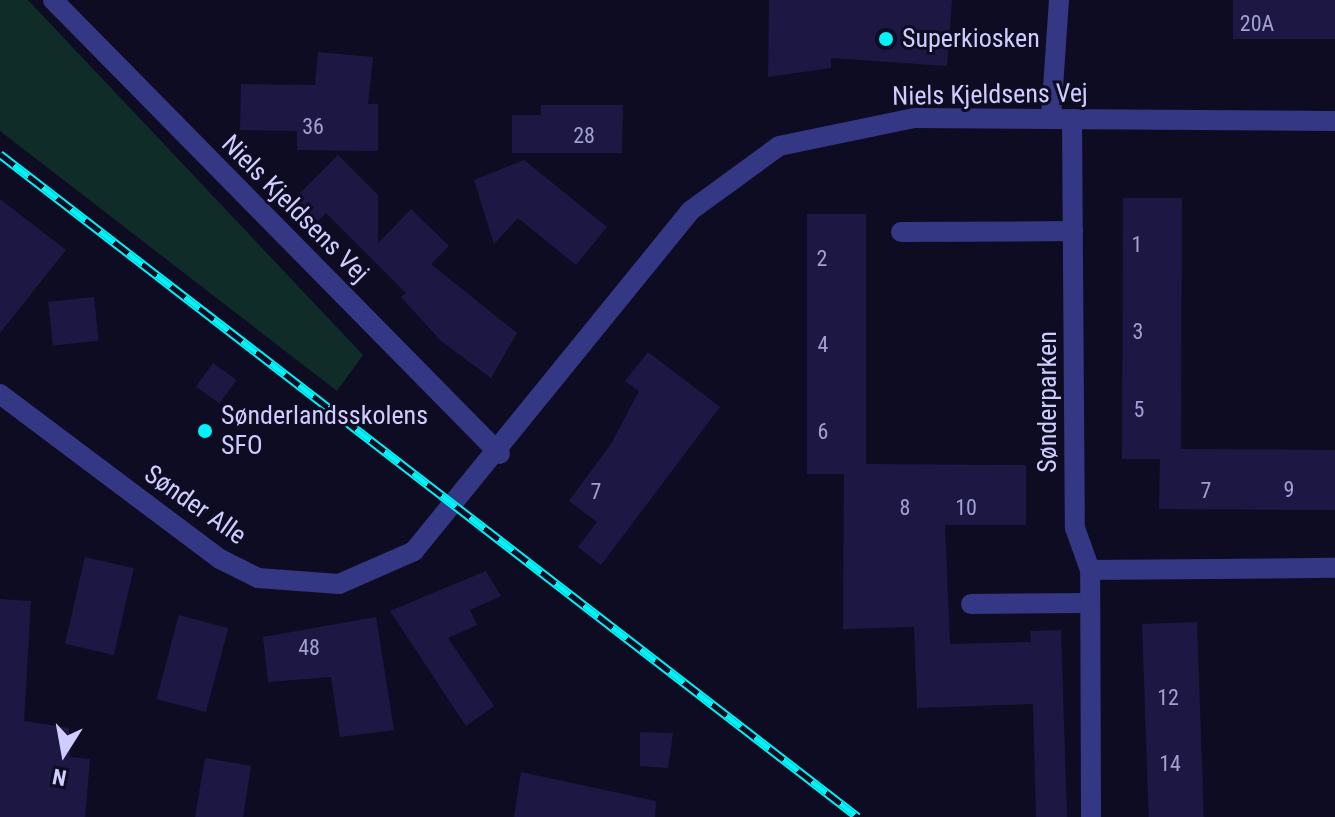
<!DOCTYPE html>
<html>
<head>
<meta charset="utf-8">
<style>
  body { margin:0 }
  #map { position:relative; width:1335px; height:817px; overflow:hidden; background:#0e0c22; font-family:"Roboto Condensed",sans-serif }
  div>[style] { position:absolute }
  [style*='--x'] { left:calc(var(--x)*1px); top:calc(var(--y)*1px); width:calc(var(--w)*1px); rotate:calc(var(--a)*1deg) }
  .green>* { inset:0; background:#0f2c29 }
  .building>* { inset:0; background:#1d1744; transform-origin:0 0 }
  .minor>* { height:20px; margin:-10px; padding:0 10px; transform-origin:10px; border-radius:10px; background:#343784 }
  .tertiary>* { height:20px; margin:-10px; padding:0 10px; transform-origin:10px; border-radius:10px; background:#343784 }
  .rail>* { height:9px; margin-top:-4.5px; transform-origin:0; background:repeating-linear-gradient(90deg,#0e0c22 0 18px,#00f3f8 0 36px); box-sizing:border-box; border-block:2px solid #00f3f8 }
  .dots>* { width:22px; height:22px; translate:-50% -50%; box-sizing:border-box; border:4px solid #0e0c22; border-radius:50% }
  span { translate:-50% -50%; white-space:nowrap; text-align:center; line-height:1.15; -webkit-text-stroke:6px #0e0c22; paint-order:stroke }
  .number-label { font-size:22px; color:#a2a0d0 }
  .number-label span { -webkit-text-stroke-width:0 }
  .poi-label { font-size:26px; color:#cfcdff }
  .left { translate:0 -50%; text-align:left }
  .street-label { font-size:26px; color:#cfcdff }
  .north { position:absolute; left:24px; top:713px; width:80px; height:80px; -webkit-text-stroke:6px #0e0c22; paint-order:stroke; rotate:191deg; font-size:22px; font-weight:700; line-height:32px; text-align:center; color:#cfcdff }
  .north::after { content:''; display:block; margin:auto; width:28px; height:36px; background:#cfcdff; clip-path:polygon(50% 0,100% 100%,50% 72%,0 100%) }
</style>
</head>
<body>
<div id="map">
  <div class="green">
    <i style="clip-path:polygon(0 0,28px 0,363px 355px,337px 391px,0 131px)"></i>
  </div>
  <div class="building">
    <i style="clip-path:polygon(769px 0,952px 0,947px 66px,831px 58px,831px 68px,768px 77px)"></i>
    <i style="left:1233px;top:0;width:102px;height:39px"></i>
    <i style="clip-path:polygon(318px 52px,373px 57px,368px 104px,378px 104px,378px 151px,297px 150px,297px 131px,240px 130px,241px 84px,315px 85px)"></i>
    <i style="clip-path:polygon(541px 105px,623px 105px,622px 153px,512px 153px,512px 115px,541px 115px)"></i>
    <i style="clip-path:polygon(338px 155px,378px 195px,378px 243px,411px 209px,449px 246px,431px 264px,517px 333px,491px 378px,441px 341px,401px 297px,406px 293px,326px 213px,318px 221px,295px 198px)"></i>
    <i style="clip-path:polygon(524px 160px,607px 227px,576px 265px,518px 218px,494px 244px,474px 180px)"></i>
    <i style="clip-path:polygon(1123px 198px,1182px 198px,1181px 449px,1335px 450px,1335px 510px,1159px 509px,1160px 459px,1122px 459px)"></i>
    <i style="clip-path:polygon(0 199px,66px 250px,0 333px)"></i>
    <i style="clip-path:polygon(807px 214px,866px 214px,866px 464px,1026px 465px,1026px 525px,945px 525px,950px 644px,1031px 642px,1030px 631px,1061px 630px,1067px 817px,1036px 817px,1033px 704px,917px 708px,914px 627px,843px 629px,844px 474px,807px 474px)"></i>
    <i style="left:94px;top:297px;width:44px;height:46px;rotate:84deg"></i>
    <i style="clip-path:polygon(648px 352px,720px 407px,601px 565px,578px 547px,597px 522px,569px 501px,611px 444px,639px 391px,625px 381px)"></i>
    <i style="left:213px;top:363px;width:29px;height:29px;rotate:36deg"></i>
    <i style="left:85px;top:557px;width:50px;height:89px;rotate:13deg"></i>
    <i style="clip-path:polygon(486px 571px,501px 596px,470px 610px,477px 625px,448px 638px,494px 706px,466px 726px,390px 611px)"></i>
    <i style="clip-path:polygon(0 599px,31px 601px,24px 721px,69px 728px,70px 757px,90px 759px,85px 817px,0 817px)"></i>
    <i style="left:179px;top:615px;width:51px;height:87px;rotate:15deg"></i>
    <i style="clip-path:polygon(376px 617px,394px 730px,340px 737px,331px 677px,268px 682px,263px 637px)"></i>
    <i style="left:1197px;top:622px;width:195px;height:55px;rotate:88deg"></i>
    <i style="clip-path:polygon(640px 732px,673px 733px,668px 768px,640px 766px)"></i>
    <i style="clip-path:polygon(205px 758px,251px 766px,243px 817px,195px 817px)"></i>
    <i style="clip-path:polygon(521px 772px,656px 801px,655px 817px,514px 817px)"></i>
  </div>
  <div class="minor">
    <i style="--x:53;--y:0;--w:637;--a:45.45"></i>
    <i style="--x:1051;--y:117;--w:117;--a:-86.1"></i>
    <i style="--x:1072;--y:119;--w:409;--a:89.6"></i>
    <i style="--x:1075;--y:528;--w:45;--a:70.3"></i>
    <i style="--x:901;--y:232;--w:172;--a:-0.3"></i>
    <i style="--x:971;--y:604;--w:119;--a:-0.5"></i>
    <i style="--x:1091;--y:817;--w:247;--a:-90.2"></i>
    <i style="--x:1090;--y:570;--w:245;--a:-0.5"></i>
  </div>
  <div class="tertiary">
    <i style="--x:0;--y:394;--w:275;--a:36.9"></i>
    <i style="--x:220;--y:559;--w:42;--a:26.6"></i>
    <i style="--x:258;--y:578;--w:81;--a:4.2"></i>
    <i style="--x:339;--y:584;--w:82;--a:-23.7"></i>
    <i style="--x:414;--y:551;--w:438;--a:-50.9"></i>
    <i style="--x:690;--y:211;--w:110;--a:-36.1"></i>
    <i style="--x:779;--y:146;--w:138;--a:-11.7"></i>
    <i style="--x:914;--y:118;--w:421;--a:0.4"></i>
  </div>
  <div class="rail">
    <i style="--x:0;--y:154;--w:1084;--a:37.69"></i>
  </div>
  <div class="dots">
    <i style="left:886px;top:39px;background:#00f3f8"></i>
    <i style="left:205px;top:431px;background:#00f3f8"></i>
  </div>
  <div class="number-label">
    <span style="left:1257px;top:24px">20A</span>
    <span style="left:313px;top:127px">36</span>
    <span style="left:584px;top:136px">28</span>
    <span style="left:1137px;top:245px">1</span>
    <span style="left:822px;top:259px">2</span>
    <span style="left:1138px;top:332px">3</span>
    <span style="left:823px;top:345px">4</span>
    <span style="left:1139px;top:410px">5</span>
    <span style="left:823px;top:432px">6</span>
    <span style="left:1289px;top:490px">9</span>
    <span style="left:1206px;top:491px">7</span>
    <span style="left:596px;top:492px">7</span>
    <span style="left:905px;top:508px">8</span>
    <span style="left:966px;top:508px">10</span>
    <span style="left:309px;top:648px">48</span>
    <span style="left:1168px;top:698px">12</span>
    <span style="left:1170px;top:764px">14</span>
  </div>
  <div class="poi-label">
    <span class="left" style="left:902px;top:39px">Superkiosken</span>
    <span class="left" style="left:221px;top:431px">Sønderlandsskolens<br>SFO</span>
  </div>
  <div class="street-label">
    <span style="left:990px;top:95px;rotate:-1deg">Niels Kjeldsens Vej</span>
    <span style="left:295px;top:209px;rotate:45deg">Niels Kjeldsens Vej</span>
    <span style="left:1048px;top:402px;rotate:-90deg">Sønderparken</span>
    <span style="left:195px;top:505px;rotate:35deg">Sønder Alle</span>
  </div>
  <div class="north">N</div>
</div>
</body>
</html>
